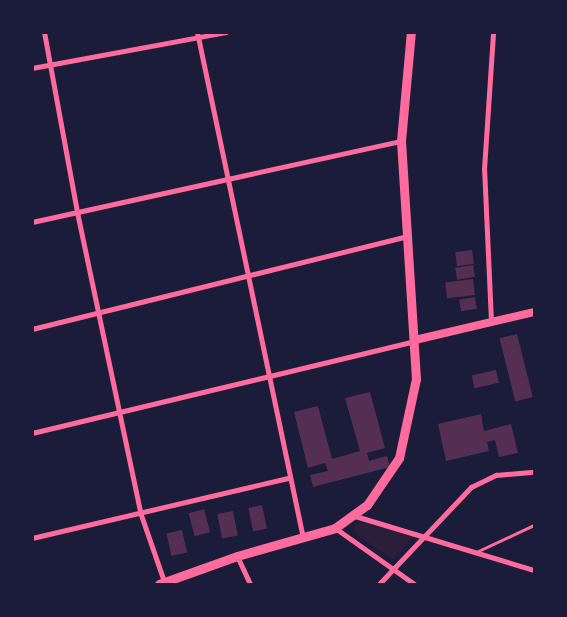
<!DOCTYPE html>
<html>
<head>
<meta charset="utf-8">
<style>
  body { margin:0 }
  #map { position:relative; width:567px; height:617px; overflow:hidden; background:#1b1b3a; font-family:Helvetica,sans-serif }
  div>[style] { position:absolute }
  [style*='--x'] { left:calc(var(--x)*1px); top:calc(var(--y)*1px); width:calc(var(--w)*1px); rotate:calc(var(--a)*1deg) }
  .green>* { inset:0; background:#2a1e3b }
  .building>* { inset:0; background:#542f53; transform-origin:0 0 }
  .service>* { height:3px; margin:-1.5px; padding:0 1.5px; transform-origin:1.5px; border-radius:1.5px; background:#ff6b9d }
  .minor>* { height:5px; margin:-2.5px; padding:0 2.5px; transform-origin:2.5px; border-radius:2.5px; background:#ff6b9d }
  .tertiary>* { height:8px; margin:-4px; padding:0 4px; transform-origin:4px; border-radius:4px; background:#ff6b9d }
  .secondary>* { height:9px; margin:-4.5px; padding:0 4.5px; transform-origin:4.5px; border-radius:4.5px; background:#ff6b9d }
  span { translate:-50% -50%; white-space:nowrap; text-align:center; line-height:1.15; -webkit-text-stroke:4px #1b1b3a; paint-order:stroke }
  .frame { position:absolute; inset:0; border:34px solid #1b1b3a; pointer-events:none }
</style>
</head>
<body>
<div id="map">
  <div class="green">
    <i style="clip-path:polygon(368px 523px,413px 537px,394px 560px,355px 534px,354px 528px,358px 524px)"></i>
  </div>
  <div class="building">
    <i style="left:472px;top:250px;width:14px;height:17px;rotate:82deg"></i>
    <i style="left:473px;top:265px;width:12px;height:18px;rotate:81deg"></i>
    <i style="left:473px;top:279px;width:16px;height:28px;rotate:83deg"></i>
    <i style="left:475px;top:297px;width:12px;height:16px;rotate:81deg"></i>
    <i style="left:517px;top:334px;width:65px;height:18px;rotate:76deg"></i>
    <i style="left:496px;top:370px;width:13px;height:25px;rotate:77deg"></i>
    <i style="clip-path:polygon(370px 392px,385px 448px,367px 453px,369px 461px,387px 456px,390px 467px,313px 487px,310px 475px,328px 471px,325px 463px,308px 468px,294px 412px,318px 406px,332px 459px,360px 451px,345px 398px)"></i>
    <i style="clip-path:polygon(481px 414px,484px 431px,511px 424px,518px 453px,499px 457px,495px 440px,487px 442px,489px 451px,446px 461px,438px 424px)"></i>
    <i style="left:262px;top:505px;width:24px;height:14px;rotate:78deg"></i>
    <i style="left:204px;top:509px;width:24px;height:16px;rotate:75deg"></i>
    <i style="left:233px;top:511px;width:25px;height:16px;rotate:79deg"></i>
    <i style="left:182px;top:530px;width:23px;height:16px;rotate:77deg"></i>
  </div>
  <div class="service">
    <i style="--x:476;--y:552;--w:64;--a:-25"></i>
  </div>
  <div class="minor">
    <i style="--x:44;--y:32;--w:183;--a:79.6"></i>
    <i style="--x:77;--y:212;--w:307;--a:78.1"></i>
    <i style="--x:140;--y:512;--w:76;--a:70.9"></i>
    <i style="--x:197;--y:32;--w:517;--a:78.17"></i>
    <i style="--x:32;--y:68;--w:197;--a:-10.5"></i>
    <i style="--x:32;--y:222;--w:378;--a:-12.4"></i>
    <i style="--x:491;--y:321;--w:152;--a:-92.6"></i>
    <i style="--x:484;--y:169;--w:137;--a:-86.2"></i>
    <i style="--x:32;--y:329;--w:384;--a:-13.9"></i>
    <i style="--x:32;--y:433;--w:394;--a:-13.5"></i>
    <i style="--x:355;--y:516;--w:187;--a:16.8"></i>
    <i style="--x:335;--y:528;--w:97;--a:35.3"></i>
    <i style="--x:32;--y:538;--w:263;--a:-13.2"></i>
    <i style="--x:237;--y:556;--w:31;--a:65"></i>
    <i style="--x:379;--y:584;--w:134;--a:-46.5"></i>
    <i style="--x:471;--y:487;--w:28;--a:-26"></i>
    <i style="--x:496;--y:475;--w:38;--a:-5"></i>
  </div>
  <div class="tertiary">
    <i style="--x:415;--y:340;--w:122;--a:-13.2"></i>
  </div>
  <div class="secondary">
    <i style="--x:159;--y:584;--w:83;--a:-19.7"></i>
    <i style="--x:237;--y:556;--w:102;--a:-15.9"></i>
    <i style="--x:335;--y:528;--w:39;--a:-36"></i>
    <i style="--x:367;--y:505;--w:57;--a:-55.8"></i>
    <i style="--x:399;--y:458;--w:81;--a:-77.9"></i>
    <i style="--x:416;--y:379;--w:238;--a:-93.6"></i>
    <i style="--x:401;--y:141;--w:109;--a:-84.8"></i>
  </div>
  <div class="frame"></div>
</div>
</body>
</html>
